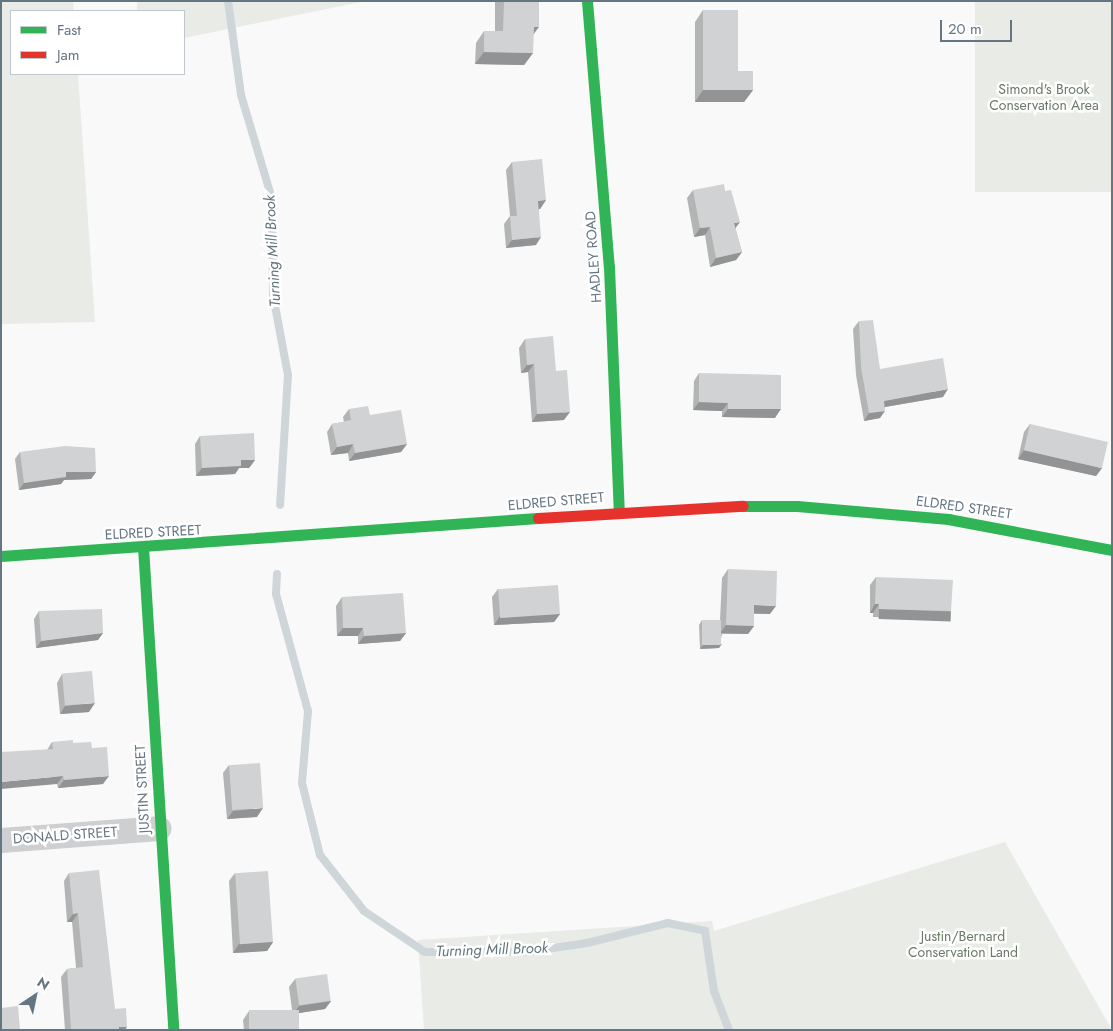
<!DOCTYPE html>
<html>
<head>
<meta charset="utf-8">
<style>
  body { margin:0 }
  #map { position:relative; width:1113px; height:1031px; overflow:hidden; background:#f9f9f9; font-family:Jost,sans-serif }
  div>[style] { position:absolute }
  [style*='--x'] { left:calc(var(--x)*1px); top:calc(var(--y)*1px); width:calc(var(--w)*1px); rotate:calc(var(--a)*1deg) }
  .green>* { inset:0; background:#e8ebe6; transform-origin:0 0 }
  .stream>* { height:8px; margin:-4px; padding:0 4px; transform-origin:4px; border-radius:4px; background:#ced6d9 }
  .street>* { height:25px; margin:-12.5px; padding:0 12.5px; transform-origin:12.5px; border-radius:12.5px; background:#cecfd0 }
  .fast>* { height:11px; margin:-5.5px; padding:0 5.5px; transform-origin:5.5px; border-radius:5.5px; background:#30b455 }
  .jam>* { height:11px; margin:-5.5px; padding:0 5.5px; transform-origin:5.5px; border-radius:5.5px; background:#e5322d }
  .wall>* { inset:0; background:#b3b5b5 }
  .shaded-wall>* { inset:0; background:#929394; transform-origin:0 0 }
  .building>* { inset:0; background:#d0d2d3; transform-origin:0 0 }
  span { translate:-50% -50%; white-space:nowrap; text-align:center; line-height:1.15; -webkit-text-stroke:5px #fff; paint-order:stroke }
  .park-label { font-size:14px; color:#687a64 }
  .street-label { font-size:14px; color:#657683 }
  .water-label { font-size:15px; color:#60757c; font-style:italic }
  .frame { position:absolute; inset:0; border:2px solid #657683; pointer-events:none }
  .legend { position:absolute; left:10px; top:10px; width:175px; height:65px; box-sizing:border-box; background:#fff; border:1px solid #c1c8cd; margin:0; padding:6px 9px; list-style:none; font-size:15px; color:#657683 }
  .legend li { display:flex; align-items:center; gap:10px; height:25px }
  .legend b { width:25px; border:1px solid #c1c8cd }
  .north { position:absolute; left:10px; top:971px; width:50px; height:50px; -webkit-text-stroke:4px #fff; paint-order:stroke; rotate:34deg; font-size:14px; font-weight:700; line-height:20px; text-align:center; color:#657683 }
  .north::after { content:''; display:block; margin:auto; width:18px; height:22px; background:#657683; clip-path:polygon(50% 0,100% 100%,50% 72%,0 100%) }
  .scale { position:absolute; left:940px; top:20px; width:72px; height:22px; box-sizing:border-box; border:2px solid #657683; border-top:0; padding-left:6px; font-size:15px; line-height:18px; white-space:nowrap; color:#657683; -webkit-text-stroke:4px #fff; paint-order:stroke }
</style>
</head>
<body>
<div id="map">
  <div class="green">
    <i style="clip-path:polygon(1px 1px,73px 1px,74px 11px,11px 11px,11px 74px,78px 74px,95px 322px,1px 324px)"></i>
    <i style="clip-path:polygon(137px 1px,366px 1px,184px 38px,184px 11px,137px 11px)"></i>
    <i style="left:975px;top:1px;width:137px;height:191px"></i>
    <i style="clip-path:polygon(1005px 842px,1112px 1030px,424px 1030px,418px 940px,712px 921px,714px 931px)"></i>
  </div>
  <div class="stream">
    <i style="--x:228;--y:1;--w:95;--a:82.1"></i>
    <i style="--x:241;--y:95;--w:109;--a:73.4"></i>
    <i style="--x:272;--y:199;--w:96;--a:89.4"></i>
    <i style="--x:273;--y:295;--w:81;--a:79.4"></i>
    <i style="--x:288;--y:375;--w:130;--a:93.5"></i>
    <i style="--x:277;--y:574;--w:20;--a:93"></i>
    <i style="--x:276;--y:594;--w:121;--a:74.7"></i>
    <i style="--x:308;--y:711;--w:72;--a:94.8"></i>
    <i style="--x:302;--y:783;--w:74;--a:76"></i>
    <i style="--x:320;--y:855;--w:71;--a:51.8"></i>
    <i style="--x:364;--y:911;--w:73;--a:33.9"></i>
    <i style="--x:425;--y:952;--w:101;--a:0"></i>
    <i style="--x:526;--y:952;--w:62;--a:-8.4"></i>
    <i style="--x:587;--y:943;--w:83;--a:-13.9"></i>
    <i style="--x:668;--y:923;--w:38;--a:12"></i>
    <i style="--x:705;--y:931;--w:61;--a:81.5"></i>
    <i style="--x:714;--y:991;--w:42;--a:69"></i>
  </div>
  <div class="street">
    <i style="--x:1;--y:840;--w:158;--a:-4.3"></i>
  </div>
  <div class="fast">
    <i style="--x:587;--y:1;--w:267;--a:85.3"></i>
    <i style="--x:609;--y:267;--w:244;--a:87.7"></i>
    <i style="--x:743;--y:506;--w:54;--a:0"></i>
    <i style="--x:797;--y:506;--w:152;--a:4.9"></i>
    <i style="--x:948;--y:519;--w:167;--a:10.7"></i>
    <i style="--x:143;--y:547;--w:484;--a:86.4"></i>
    <i style="--x:1;--y:556;--w:538;--a:-4.05"></i>
  </div>
  <div class="jam">
    <i style="--x:538;--y:518;--w:205;--a:-3.4"></i>
  </div>
  <div class="wall">
    <i style="clip-path:polygon(495px 1px,539px 1px,533px 35px,533px 53px,524px 65px,475px 64px,476px 43px,484px 31px,495px 31px)"></i>
    <i style="clip-path:polygon(703px 10px,738px 71px,753px 90px,744px 102px,695px 102px,695px 22px)"></i>
    <i style="clip-path:polygon(512px 162px,546px 200px,540px 209px,539px 209px,536px 245px,506px 248px,504px 224px,510px 216px,506px 170px)"></i>
    <i style="clip-path:polygon(693px 190px,725px 191px,742px 252px,736px 260px,710px 267px,705px 235px,694px 237px,687px 198px)"></i>
    <i style="clip-path:polygon(859px 321px,880px 369px,943px 397px,885px 407px,880px 418px,864px 421px,856px 375px,853px 329px)"></i>
    <i style="clip-path:polygon(525px 339px,556px 371px,564px 420px,532px 422px,528px 372px,521px 373px,519px 348px)"></i>
    <i style="clip-path:polygon(699px 373px,775px 418px,722px 417px,722px 411px,693px 410px,694px 381px)"></i>
    <i style="clip-path:polygon(349px 409px,370px 415px,407px 444px,401px 452px,349px 461px,348px 453px,331px 455px,327px 432px,332px 424px,344px 422px,343px 417px)"></i>
    <i style="clip-path:polygon(1030px 424px,1102px 468px,1096px 476px,1018px 459px,1024px 432px)"></i>
    <i style="clip-path:polygon(200px 436px,255px 460px,249px 468px,239px 468px,235px 474px,196px 476px,195px 444px)"></i>
    <i style="clip-path:polygon(20px 452px,96px 472px,91px 479px,64px 480px,61px 484px,19px 490px,15px 459px)"></i>
    <i style="clip-path:polygon(728px 569px,770px 614px,754px 614px,754px 626px,748px 634px,722px 634px,719px 648px,700px 649px,699px 625px,702px 620px,720px 620px,722px 578px)"></i>
    <i style="clip-path:polygon(876px 577px,951px 611px,946px 619px,873px 617px,873px 613px,870px 613px,870px 585px)"></i>
    <i style="clip-path:polygon(498px 589px,560px 614px,554px 622px,494px 625px,492px 597px)"></i>
    <i style="clip-path:polygon(342px 597px,406px 633px,400px 641px,358px 644px,358px 636px,337px 636px,336px 606px)"></i>
    <i style="clip-path:polygon(39px 611px,103px 633px,98px 640px,36px 648px,34px 619px)"></i>
    <i style="clip-path:polygon(62px 674px,89px 712px,60px 714px,57px 683px)"></i>
    <i style="clip-path:polygon(52px 742px,73px 743px,92px 748px,103px 784px,58px 788px,57px 784px,47px 750px)"></i>
    <i style="clip-path:polygon(229px 765px,257px 817px,227px 819px,223px 773px)"></i>
    <i style="clip-path:polygon(69px 873px,115px 1009px,125px 1030px,65px 1030px,61px 977px,67px 969px,76px 968px,72px 922px,67px 922px,64px 881px)"></i>
    <i style="clip-path:polygon(235px 873px,273px 942px,267px 951px,233px 953px,229px 881px)"></i>
    <i style="clip-path:polygon(295px 979px,331px 1001px,325px 1009px,299px 1013px,299px 1030px,244px 1030px,243px 1020px,249px 1011px,292px 1010px,289px 987px)"></i>
  </div>
  <div class="shaded-wall">
    <i style="clip-path:polygon(534px 27px,539px 27px,530px 39px)"></i>
    <i style="clip-path:polygon(484px 52px,533px 53px,524px 65px,475px 64px)"></i>
    <i style="clip-path:polygon(703px 90px,753px 90px,744px 102px,695px 102px)"></i>
    <i style="clip-path:polygon(546px 200px,540px 209px,532px 209px,538px 201px)"></i>
    <i style="clip-path:polygon(740px 222px,734px 230px,734px 223px)"></i>
    <i style="clip-path:polygon(710px 227px,705px 235px,694px 237px,700px 228px)"></i>
    <i style="clip-path:polygon(541px 237px,536px 245px,506px 248px,512px 240px)"></i>
    <i style="clip-path:polygon(742px 252px,736px 260px,710px 267px,716px 258px)"></i>
    <i style="clip-path:polygon(534px 364px,528px 372px,521px 373px,527px 365px)"></i>
    <i style="clip-path:polygon(948px 389px,943px 397px,879px 408px,884px 401px)"></i>
    <i style="clip-path:polygon(699px 402px,728px 403px,722px 411px,693px 410px)"></i>
    <i style="clip-path:polygon(728px 409px,781px 409px,775px 418px,722px 417px)"></i>
    <i style="clip-path:polygon(885px 411px,880px 418px,864px 421px,869px 413px)"></i>
    <i style="clip-path:polygon(570px 412px,564px 420px,532px 422px,537px 414px)"></i>
    <i style="clip-path:polygon(353px 444px,348px 453px,331px 455px,337px 447px)"></i>
    <i style="clip-path:polygon(407px 444px,401px 452px,349px 461px,355px 453px)"></i>
    <i style="clip-path:polygon(1024px 450px,1102px 468px,1096px 476px,1018px 459px)"></i>
    <i style="clip-path:polygon(241px 460px,255px 460px,249px 468px,239px 468px,235px 474px,196px 476px,202px 468px)"></i>
    <i style="clip-path:polygon(66px 472px,96px 472px,91px 479px,64px 480px,61px 484px,19px 490px,24px 483px)"></i>
    <i style="clip-path:polygon(875px 604px,879px 604px,873px 613px,870px 613px)"></i>
    <i style="clip-path:polygon(754px 605px,776px 606px,770px 614px,749px 613px)"></i>
    <i style="left:879px;top:609px;width:72px;height:10px;rotate:2deg"></i>
    <i style="clip-path:polygon(560px 614px,554px 622px,494px 625px,500px 616px)"></i>
    <i style="clip-path:polygon(726px 625px,754px 626px,748px 634px,720px 633px)"></i>
    <i style="clip-path:polygon(343px 628px,363px 628px,358px 636px,337px 636px)"></i>
    <i style="clip-path:polygon(103px 633px,98px 640px,36px 648px,41px 641px)"></i>
    <i style="clip-path:polygon(406px 633px,400px 641px,358px 644px,364px 636px)"></i>
    <i style="clip-path:polygon(722px 644px,719px 648px,700px 649px,703px 645px)"></i>
    <i style="clip-path:polygon(95px 703px,89px 712px,60px 714px,65px 706px)"></i>
    <i style="clip-path:polygon(63px 776px,57px 784px,1px 789px,1px 782px)"></i>
    <i style="clip-path:polygon(109px 776px,103px 784px,58px 788px,64px 780px)"></i>
    <i style="clip-path:polygon(263px 808px,257px 817px,227px 819px,233px 811px)"></i>
    <i style="clip-path:polygon(78px 913px,72px 922px,67px 922px,73px 914px)"></i>
    <i style="clip-path:polygon(273px 942px,267px 951px,233px 953px,239px 944px)"></i>
    <i style="clip-path:polygon(331px 1001px,325px 1009px,293px 1014px,299px 1006px)"></i>
    <i style="clip-path:polygon(119px 1027px,127px 1027px,125px 1030px,118px 1030px)"></i>
  </div>
  <div class="building">
    <i style="clip-path:polygon(504px 1px,539px 1px,539px 27px,534px 27px,533px 53px,484px 52px,484px 31px,503px 31px)"></i>
    <i style="clip-path:polygon(703px 10px,738px 10px,738px 71px,753px 71px,753px 90px,703px 90px)"></i>
    <i style="clip-path:polygon(542px 159px,546px 200px,538px 201px,541px 237px,512px 240px,510px 216px,517px 216px,512px 162px)"></i>
    <i style="clip-path:polygon(724px 184px,725px 191px,731px 190px,740px 222px,734px 223px,742px 252px,716px 258px,710px 227px,700px 228px,693px 190px)"></i>
    <i style="clip-path:polygon(873px 320px,880px 369px,943px 358px,948px 389px,884px 401px,885px 411px,869px 413px,861px 367px,859px 321px)"></i>
    <i style="clip-path:polygon(553px 336px,556px 371px,567px 370px,570px 412px,537px 414px,534px 364px,527px 365px,525px 339px)"></i>
    <i style="clip-path:polygon(699px 373px,781px 375px,781px 409px,728px 409px,728px 403px,699px 402px)"></i>
    <i style="clip-path:polygon(368px 406px,370px 415px,401px 410px,407px 444px,355px 453px,353px 444px,337px 447px,332px 424px,351px 420px,349px 409px)"></i>
    <i style="left:1030px;top:424px;width:80px;height:27px;rotate:13deg"></i>
    <i style="clip-path:polygon(254px 433px,255px 460px,241px 460px,241px 466px,202px 468px,200px 436px)"></i>
    <i style="clip-path:polygon(65px 446px,95px 448px,96px 472px,66px 472px,66px 477px,24px 483px,20px 452px)"></i>
    <i style="clip-path:polygon(728px 569px,777px 571px,776px 606px,754px 605px,754px 626px,726px 625px)"></i>
    <i style="clip-path:polygon(876px 577px,953px 580px,951px 611px,879px 609px,879px 604px,875px 604px)"></i>
    <i style="left:558px;top:585px;width:29px;height:60px;rotate:86deg"></i>
    <i style="clip-path:polygon(403px 593px,406px 633px,364px 636px,363px 628px,343px 628px,342px 597px)"></i>
    <i style="clip-path:polygon(102px 609px,103px 633px,41px 641px,39px 611px)"></i>
    <i style="left:702px;top:620px;width:19px;height:25px"></i>
    <i style="left:92px;top:671px;width:32px;height:30px;rotate:85deg"></i>
    <i style="clip-path:polygon(73px 740px,73px 743px,91px 742px,92px 748px,107px 747px,109px 776px,64px 780px,63px 776px,1px 782px,1px 752px,53px 749px,52px 742px)"></i>
    <i style="left:260px;top:763px;width:45px;height:31px;rotate:86deg"></i>
    <i style="clip-path:polygon(99px 870px,115px 1009px,126px 1008px,127px 1027px,119px 1027px,119px 1030px,71px 1030px,67px 969px,83px 967px,78px 913px,73px 914px,69px 873px)"></i>
    <i style="left:268px;top:871px;width:71px;height:33px;rotate:86deg"></i>
    <i style="left:327px;top:974px;width:27px;height:32px;rotate:82deg"></i>
    <i style="clip-path:polygon(18px 1006px,20px 1030px,1px 1030px,1px 1008px)"></i>
    <i style="left:299px;top:1010px;width:20px;height:50px;rotate:90deg"></i>
  </div>
  <div class="park-label">
    <span style="left:1044px;top:97px">Simond's Brook<br>Conservation Area</span>
    <span style="left:963px;top:944px">Justin/Bernard<br>Conservation Land</span>
  </div>
  <div class="street-label">
    <span style="left:593px;top:257px;rotate:-94deg">HADLEY ROAD</span>
    <span style="left:556px;top:501px;rotate:-5deg">ELDRED STREET</span>
    <span style="left:964px;top:507px;rotate:8deg">ELDRED STREET</span>
    <span style="left:153px;top:532px;rotate:-3deg">ELDRED STREET</span>
    <span style="left:142px;top:789px;rotate:-93deg">JUSTIN STREET</span>
    <span style="left:65px;top:835px;rotate:-4deg">DONALD STREET</span>
  </div>
  <div class="water-label">
    <span style="left:273px;top:251px;rotate:-93deg">Turning Mill Brook</span>
    <span style="left:492px;top:950px;rotate:-2deg">Turning Mill Brook</span>
  </div>
  <div class="frame"></div>
  <ul class="legend">
  <li><b style="height:6px;background:#30b455"></b>Fast</li>
  <li><b style="height:6px;background:#e5322d"></b>Jam</li>
  </ul>
  <div class="north">N</div>
  <div class="scale">20 m</div>
</div>
</body>
</html>
